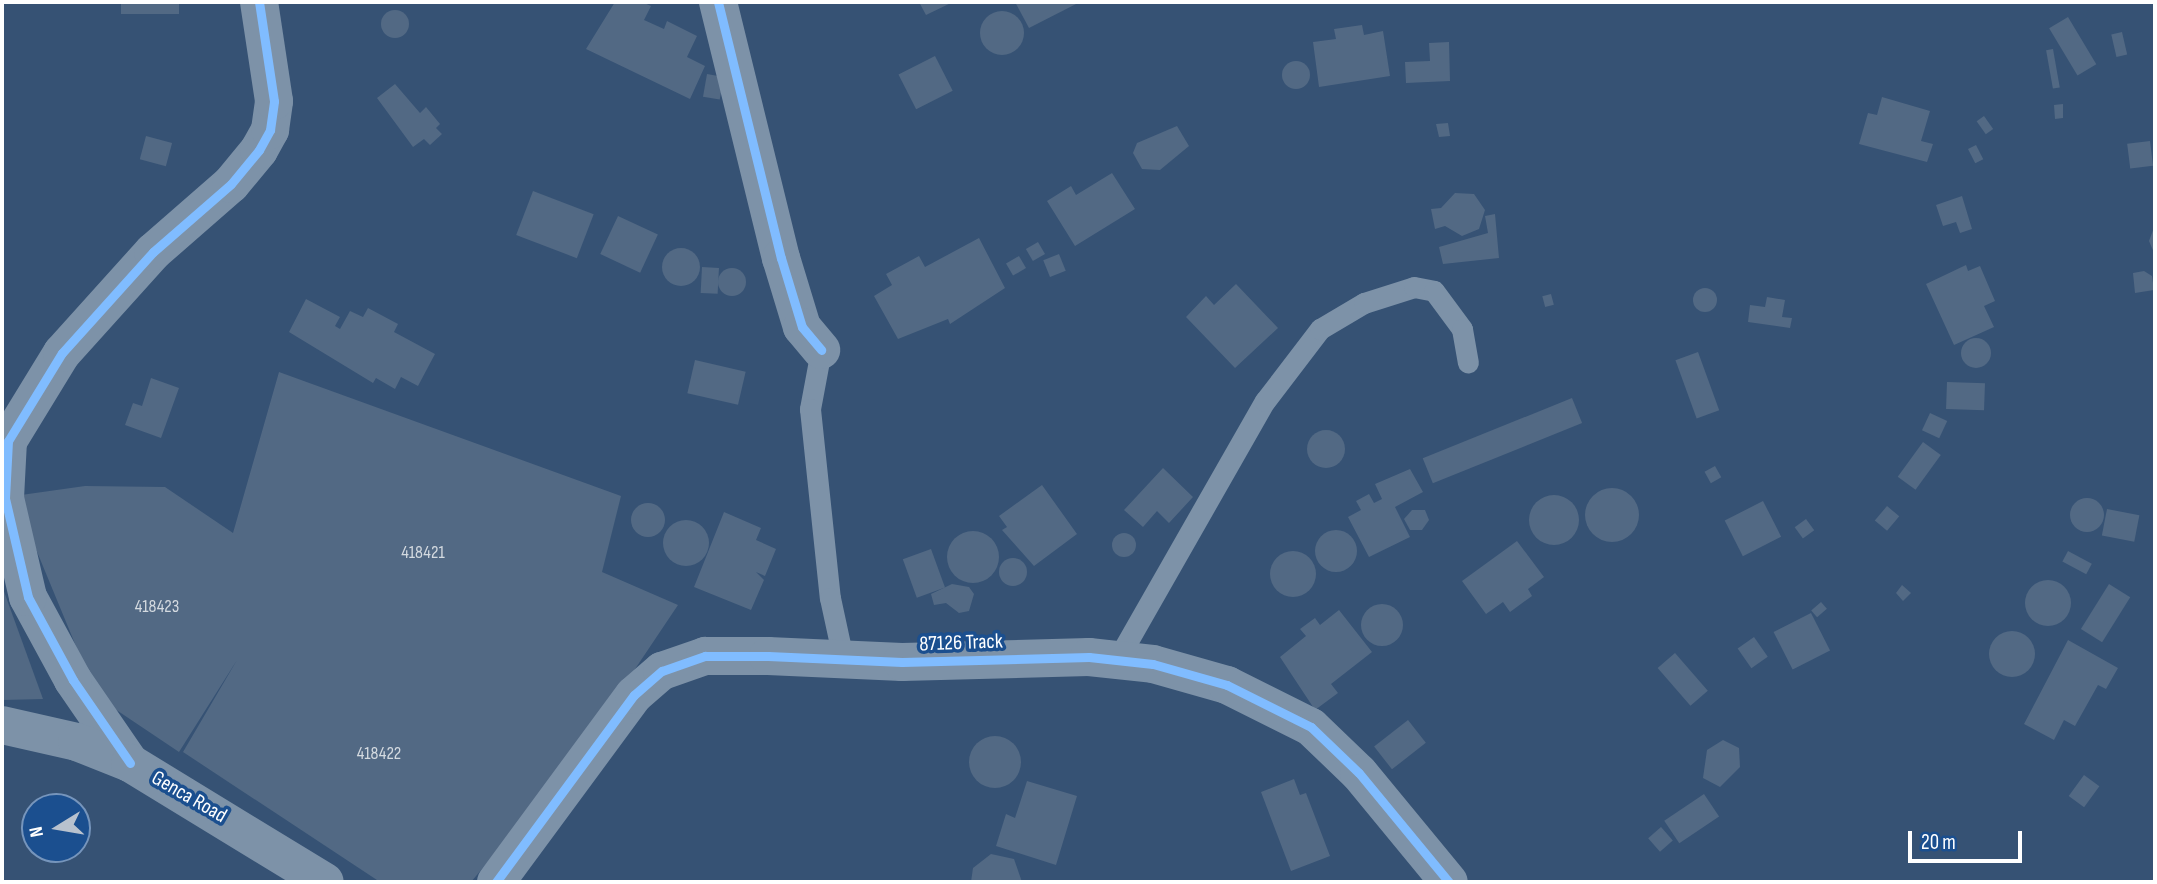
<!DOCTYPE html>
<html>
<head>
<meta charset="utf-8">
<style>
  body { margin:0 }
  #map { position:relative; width:2157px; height:884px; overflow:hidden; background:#365274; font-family:"Sofia Sans Condensed",sans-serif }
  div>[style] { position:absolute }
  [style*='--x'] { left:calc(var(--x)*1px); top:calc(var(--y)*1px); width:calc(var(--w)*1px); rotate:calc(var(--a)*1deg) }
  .building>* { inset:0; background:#526984; transform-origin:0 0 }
  .round { border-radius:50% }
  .service>* { height:21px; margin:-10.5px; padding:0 10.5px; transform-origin:10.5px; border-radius:10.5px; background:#7d92a8 }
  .minor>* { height:38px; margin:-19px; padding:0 19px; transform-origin:19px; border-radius:19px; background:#7d92a8 }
  .tertiary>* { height:38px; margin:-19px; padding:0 19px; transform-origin:19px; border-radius:19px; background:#7d92a8 }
  .cycleway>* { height:9px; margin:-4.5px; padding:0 4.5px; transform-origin:4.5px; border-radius:4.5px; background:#80bcff }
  span { translate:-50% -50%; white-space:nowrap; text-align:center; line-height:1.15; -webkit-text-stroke:7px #1b4f8f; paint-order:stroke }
  .number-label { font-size:18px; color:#d4dae0 }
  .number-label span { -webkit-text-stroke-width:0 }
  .street-label { font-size:21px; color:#fff }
  .frame { position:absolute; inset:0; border:4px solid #fff; pointer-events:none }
  .north { position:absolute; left:21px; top:793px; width:70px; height:70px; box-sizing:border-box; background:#1b4f8f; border:2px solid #7695bc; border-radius:50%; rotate:259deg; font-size:19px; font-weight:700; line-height:28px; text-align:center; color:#fff }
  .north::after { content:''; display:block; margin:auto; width:24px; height:32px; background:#b9c2ce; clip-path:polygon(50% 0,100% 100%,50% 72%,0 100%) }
  .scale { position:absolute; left:1908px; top:831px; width:114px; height:32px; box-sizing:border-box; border:4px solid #fff; border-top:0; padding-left:9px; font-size:21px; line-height:24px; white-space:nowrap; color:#fff; -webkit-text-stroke:5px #1b4f8f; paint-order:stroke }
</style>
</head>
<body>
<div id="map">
  <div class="building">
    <i style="left:121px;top:2px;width:58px;height:12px"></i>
    <i style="clip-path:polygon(615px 2px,642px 2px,651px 6px,644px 20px,664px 29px,667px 21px,697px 36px,687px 57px,705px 66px,690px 99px,586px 49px)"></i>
    <i style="clip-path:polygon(919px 2px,953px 2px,926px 15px)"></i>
    <i style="clip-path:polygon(1015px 2px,1080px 2px,1029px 28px)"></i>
    <i class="round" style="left:381px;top:10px;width:28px;height:28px"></i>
    <i class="round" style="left:980px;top:11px;width:44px;height:44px"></i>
    <i style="left:2068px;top:17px;width:55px;height:22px;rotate:59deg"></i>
    <i style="clip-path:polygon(1362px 25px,1364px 35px,1383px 31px,1390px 76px,1319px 87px,1313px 42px,1336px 39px,1334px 29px)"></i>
    <i style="left:2122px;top:32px;width:23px;height:11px;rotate:77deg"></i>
    <i style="clip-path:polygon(1449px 42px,1450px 81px,1406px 83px,1405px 62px,1430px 61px,1429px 43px)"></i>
    <i style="left:2053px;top:49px;width:39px;height:7px;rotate:80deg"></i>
    <i style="left:935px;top:56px;width:39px;height:41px;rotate:63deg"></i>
    <i class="round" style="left:1282px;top:61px;width:28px;height:28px"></i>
    <i style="left:707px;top:74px;width:17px;height:23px;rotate:10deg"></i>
    <i style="clip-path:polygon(395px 84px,420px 113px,426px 107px,440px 124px,436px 128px,442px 134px,430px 145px,424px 139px,413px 147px,377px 98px)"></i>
    <i style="clip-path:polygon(1882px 97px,1930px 111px,1921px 141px,1933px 144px,1927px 162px,1859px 144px,1868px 113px,1877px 115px)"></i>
    <i style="clip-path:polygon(2063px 104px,2063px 118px,2055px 119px,2054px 105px)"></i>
    <i style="left:1984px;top:116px;width:16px;height:9px;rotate:55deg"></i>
    <i style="clip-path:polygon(1448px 123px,1450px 136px,1439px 137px,1436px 124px)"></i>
    <i style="clip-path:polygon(1177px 126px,1189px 146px,1160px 170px,1142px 169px,1133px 153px,1137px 143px)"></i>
    <i style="left:146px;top:136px;width:27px;height:24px;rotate:15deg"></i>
    <i style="left:2150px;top:141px;width:25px;height:23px;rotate:83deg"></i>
    <i style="left:1976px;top:145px;width:16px;height:9px;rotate:63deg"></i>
    <i style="clip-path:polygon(1112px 173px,1135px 209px,1075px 246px,1047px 201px,1071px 186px,1076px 195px)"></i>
    <i style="left:533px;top:191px;width:65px;height:47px;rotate:21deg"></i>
    <i style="clip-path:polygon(1455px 193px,1474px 194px,1485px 210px,1479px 229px,1462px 236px,1445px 226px,1435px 229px,1431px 209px,1441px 208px)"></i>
    <i style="clip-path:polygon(1962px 196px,1972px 229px,1960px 233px,1956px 222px,1943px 226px,1936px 205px)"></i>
    <i style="clip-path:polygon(1495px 214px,1499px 258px,1443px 264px,1439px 247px,1488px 233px,1485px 216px)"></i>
    <i style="left:618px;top:216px;width:44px;height:42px;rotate:25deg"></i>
    <i style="clip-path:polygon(2155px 225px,2155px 255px,2149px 241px)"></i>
    <i style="clip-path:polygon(979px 238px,1005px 288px,950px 324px,948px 319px,898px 339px,874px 296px,892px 285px,886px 274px,919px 256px,925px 267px)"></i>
    <i style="left:1038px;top:242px;width:14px;height:14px;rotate:60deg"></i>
    <i class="round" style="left:662px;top:248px;width:38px;height:38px"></i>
    <i style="left:1059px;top:254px;width:18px;height:17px;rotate:68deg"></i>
    <i style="left:1019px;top:256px;width:14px;height:15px;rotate:60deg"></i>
    <i style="clip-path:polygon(1966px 265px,1968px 271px,1980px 266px,1995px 301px,1984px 306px,1994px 327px,1954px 345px,1926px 284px)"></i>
    <i style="left:702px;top:267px;width:17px;height:26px;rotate:3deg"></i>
    <i class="round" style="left:718px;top:268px;width:28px;height:28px"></i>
    <i style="clip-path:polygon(2144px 271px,2152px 276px,2154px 290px,2135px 293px,2133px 273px)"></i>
    <i style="clip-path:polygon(1236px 284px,1278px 328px,1235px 368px,1186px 317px,1206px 296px,1214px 305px)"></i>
    <i class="round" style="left:1693px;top:288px;width:24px;height:24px"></i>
    <i style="left:1551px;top:294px;width:11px;height:9px;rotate:75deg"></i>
    <i style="clip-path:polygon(1767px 297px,1785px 300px,1782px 317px,1792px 318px,1790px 328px,1748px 322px,1750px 305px,1765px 307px)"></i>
    <i style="clip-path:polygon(306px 299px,340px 317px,335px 326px,340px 329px,350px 311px,363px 317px,368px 308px,398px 324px,394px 332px,435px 354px,418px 386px,401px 377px,395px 389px,376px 378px,373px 383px,289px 332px)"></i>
    <i class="round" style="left:1961px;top:338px;width:30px;height:30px"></i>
    <i style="left:1698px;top:352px;width:62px;height:24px;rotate:70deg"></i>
    <i style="left:695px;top:360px;width:52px;height:34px;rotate:13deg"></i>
    <i style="clip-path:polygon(279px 372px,621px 496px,602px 572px,678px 605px,576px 757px,471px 882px,380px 882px,183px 752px,237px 660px,179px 752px,97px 697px,14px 496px,85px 486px,165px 487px,233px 533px)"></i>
    <i style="clip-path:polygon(151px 378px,179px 388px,161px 438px,125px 425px,133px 403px,142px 406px)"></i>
    <i style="left:1947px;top:382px;width:38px;height:27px;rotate:2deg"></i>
    <i style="left:1572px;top:398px;width:27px;height:161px;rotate:68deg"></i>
    <i style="left:1930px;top:413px;width:19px;height:19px;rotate:25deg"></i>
    <i class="round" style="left:1307px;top:430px;width:38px;height:38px"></i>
    <i style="left:1923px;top:442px;width:22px;height:43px;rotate:36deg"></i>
    <i style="left:1715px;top:466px;width:13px;height:12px;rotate:61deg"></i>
    <i style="clip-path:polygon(1163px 468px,1193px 497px,1169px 523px,1157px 511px,1143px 527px,1124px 510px)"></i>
    <i style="clip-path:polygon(1410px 469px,1423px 492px,1395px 507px,1410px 537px,1369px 557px,1348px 517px,1361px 510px,1356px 501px,1369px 494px,1374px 503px,1382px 499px,1375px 484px)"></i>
    <i style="clip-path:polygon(1042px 485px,1077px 534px,1034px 566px,1002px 530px,1007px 527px,999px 516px)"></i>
    <i class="round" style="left:1585px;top:488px;width:54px;height:54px"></i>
    <i class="round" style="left:1529px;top:495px;width:50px;height:50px"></i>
    <i class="round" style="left:2070px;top:498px;width:34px;height:34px"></i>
    <i style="left:1763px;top:501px;width:40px;height:43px;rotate:63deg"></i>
    <i class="round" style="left:631px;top:503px;width:34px;height:34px"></i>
    <i style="left:1887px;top:506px;width:16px;height:19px;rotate:40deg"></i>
    <i style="left:2107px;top:509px;width:33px;height:27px;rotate:11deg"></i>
    <i style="clip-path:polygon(1412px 510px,1425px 510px,1429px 520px,1422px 530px,1410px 530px,1404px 519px)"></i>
    <i style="clip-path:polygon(724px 512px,761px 528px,756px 540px,776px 549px,765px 576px,756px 572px,764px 580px,751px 610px,694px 587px)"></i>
    <i style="left:1806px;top:519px;width:14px;height:14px;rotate:54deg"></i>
    <i class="round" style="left:663px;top:520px;width:46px;height:46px"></i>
    <i class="round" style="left:1315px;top:530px;width:42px;height:42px"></i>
    <i class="round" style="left:947px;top:531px;width:52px;height:52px"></i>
    <i class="round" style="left:1112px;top:533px;width:24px;height:24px"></i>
    <i style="clip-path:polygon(1517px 541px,1544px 577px,1528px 589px,1532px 596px,1510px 612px,1503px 602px,1486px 614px,1462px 581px)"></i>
    <i style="left:931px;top:549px;width:41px;height:30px;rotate:70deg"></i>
    <i style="left:2068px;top:551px;width:27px;height:12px;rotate:28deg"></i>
    <i class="round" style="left:1270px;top:551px;width:46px;height:46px"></i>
    <i class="round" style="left:999px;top:558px;width:28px;height:28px"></i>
    <i class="round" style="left:2025px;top:580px;width:46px;height:46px"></i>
    <i style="clip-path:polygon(952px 584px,969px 587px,974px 594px,969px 611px,959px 613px,946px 603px,934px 605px,931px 594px)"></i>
    <i style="left:2109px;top:584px;width:25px;height:53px;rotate:32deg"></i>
    <i style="clip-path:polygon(1902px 585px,1911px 593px,1903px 601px,1896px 593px)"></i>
    <i style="clip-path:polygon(2px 586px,43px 699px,2px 700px)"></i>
    <i style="left:1821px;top:602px;width:9px;height:13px;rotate:49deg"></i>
    <i class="round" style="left:1361px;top:604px;width:42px;height:42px"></i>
    <i style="clip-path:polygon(1339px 610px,1372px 652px,1331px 684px,1338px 693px,1315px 710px,1280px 657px,1306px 636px,1300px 629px,1315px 618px,1320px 625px)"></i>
    <i style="left:1811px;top:613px;width:42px;height:42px;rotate:63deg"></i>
    <i class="round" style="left:1989px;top:631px;width:46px;height:46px"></i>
    <i style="left:1754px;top:637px;width:24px;height:20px;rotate:55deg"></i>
    <i style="clip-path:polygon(2068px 640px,2118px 668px,2106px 689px,2098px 685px,2075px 726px,2064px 720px,2054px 740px,2024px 724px)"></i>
    <i style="left:1675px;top:653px;width:50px;height:23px;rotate:49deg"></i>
    <i style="left:1408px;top:720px;width:29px;height:43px;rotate:52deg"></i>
    <i class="round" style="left:969px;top:736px;width:52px;height:52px"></i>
    <i style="clip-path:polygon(1723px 740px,1739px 748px,1740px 767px,1720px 787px,1703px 778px,1707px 750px)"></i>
    <i style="left:2084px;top:775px;width:19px;height:26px;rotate:36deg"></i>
    <i style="clip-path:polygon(1294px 779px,1300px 795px,1306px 793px,1330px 856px,1291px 871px,1261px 792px)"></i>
    <i style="clip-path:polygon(1027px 781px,1077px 796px,1056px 865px,996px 846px,1006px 814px,1015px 818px)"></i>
    <i style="left:1704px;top:794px;width:27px;height:48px;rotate:56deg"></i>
    <i style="left:1661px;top:827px;width:18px;height:17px;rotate:49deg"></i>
    <i style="clip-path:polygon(991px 854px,1014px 859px,1022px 882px,971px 882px,973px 868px)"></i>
  </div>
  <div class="service">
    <i style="--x:821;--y:350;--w:60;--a:100.6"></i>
    <i style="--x:810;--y:409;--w:190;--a:84"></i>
    <i style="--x:830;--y:598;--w:61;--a:77.8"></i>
    <i style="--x:1117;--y:660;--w:298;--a:-60.3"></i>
    <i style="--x:1265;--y:401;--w:91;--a:-52.6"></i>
    <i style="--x:1320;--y:329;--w:51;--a:-30.6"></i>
    <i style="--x:1364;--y:303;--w:52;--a:-17.7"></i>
    <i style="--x:1414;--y:287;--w:20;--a:11"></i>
    <i style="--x:1434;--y:291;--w:47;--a:53.6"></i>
    <i style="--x:1462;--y:329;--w:34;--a:80"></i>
  </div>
  <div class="minor">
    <i style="--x:718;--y:2;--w:264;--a:76.2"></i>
    <i style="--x:781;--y:258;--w:72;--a:73.1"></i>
    <i style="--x:802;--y:327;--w:30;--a:50"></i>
    <i style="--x:130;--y:763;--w:101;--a:-124.5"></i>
    <i style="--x:73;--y:680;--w:94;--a:-118.5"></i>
    <i style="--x:28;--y:597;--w:102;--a:-103.1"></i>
    <i style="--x:5;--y:498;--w:57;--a:-87"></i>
    <i style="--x:8;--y:441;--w:103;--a:-58.5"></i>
    <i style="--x:62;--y:353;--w:136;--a:-48"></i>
    <i style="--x:153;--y:252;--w:103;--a:-41.1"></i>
    <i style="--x:231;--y:184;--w:44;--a:-50.5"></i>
    <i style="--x:259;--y:150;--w:23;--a:-61"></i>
    <i style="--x:270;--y:130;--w:29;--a:-82"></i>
    <i style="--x:274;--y:101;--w:100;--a:-98.6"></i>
    <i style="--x:496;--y:882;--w:232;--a:-53.6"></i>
    <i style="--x:634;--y:695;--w:37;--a:-41"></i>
    <i style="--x:662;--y:671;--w:46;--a:-19.2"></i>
    <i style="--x:705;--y:656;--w:63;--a:0"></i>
    <i style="--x:768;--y:656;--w:134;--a:2.6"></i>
    <i style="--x:902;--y:662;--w:187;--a:-1.5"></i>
    <i style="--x:1089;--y:657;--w:64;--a:6.2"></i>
    <i style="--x:1153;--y:664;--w:77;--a:15.8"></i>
    <i style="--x:1227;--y:685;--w:94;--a:26.6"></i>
    <i style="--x:1311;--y:727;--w:66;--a:43.8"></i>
    <i style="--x:1359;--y:773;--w:141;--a:50.5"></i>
  </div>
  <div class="tertiary">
    <i style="--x:2;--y:725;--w:77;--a:12.8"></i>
    <i style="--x:77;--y:742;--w:57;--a:21.6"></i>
    <i style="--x:130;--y:763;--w:228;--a:31.4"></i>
  </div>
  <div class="cycleway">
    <i style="--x:718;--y:2;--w:264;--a:76.2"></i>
    <i style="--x:781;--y:258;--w:72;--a:73.1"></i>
    <i style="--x:802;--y:327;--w:30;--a:50"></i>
    <i style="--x:130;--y:763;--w:101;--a:-124.5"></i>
    <i style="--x:73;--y:680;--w:94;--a:-118.5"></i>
    <i style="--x:28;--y:597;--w:102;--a:-103.1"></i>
    <i style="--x:5;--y:498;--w:57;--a:-87"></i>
    <i style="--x:8;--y:441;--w:103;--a:-58.5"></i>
    <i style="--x:62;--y:353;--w:136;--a:-48"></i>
    <i style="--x:153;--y:252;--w:103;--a:-41.1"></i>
    <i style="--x:231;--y:184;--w:44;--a:-50.5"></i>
    <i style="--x:259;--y:150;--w:23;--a:-61"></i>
    <i style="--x:270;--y:130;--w:29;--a:-82"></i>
    <i style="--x:274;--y:101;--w:100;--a:-98.6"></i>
    <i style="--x:496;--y:882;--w:232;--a:-53.6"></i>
    <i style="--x:634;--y:695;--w:37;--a:-41"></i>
    <i style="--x:662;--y:671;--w:46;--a:-19.2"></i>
    <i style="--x:705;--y:656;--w:63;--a:0"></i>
    <i style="--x:768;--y:656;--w:134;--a:2.6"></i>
    <i style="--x:902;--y:662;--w:187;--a:-1.5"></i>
    <i style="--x:1089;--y:657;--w:64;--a:6.2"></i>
    <i style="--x:1153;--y:664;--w:77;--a:15.8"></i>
    <i style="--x:1227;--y:685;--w:94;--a:26.6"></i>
    <i style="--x:1311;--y:727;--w:66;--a:43.8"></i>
    <i style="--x:1359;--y:773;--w:141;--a:50.5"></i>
  </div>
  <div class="number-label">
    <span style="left:423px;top:553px">418421</span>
    <span style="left:157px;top:607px">418423</span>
    <span style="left:379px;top:754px">418422</span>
  </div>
  <div class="street-label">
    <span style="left:961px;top:643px;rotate:-2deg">87126 Track</span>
    <span style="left:189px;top:797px;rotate:30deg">Genca Road</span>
  </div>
  <div class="frame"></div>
  <div class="north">N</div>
  <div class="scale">20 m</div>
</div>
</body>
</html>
